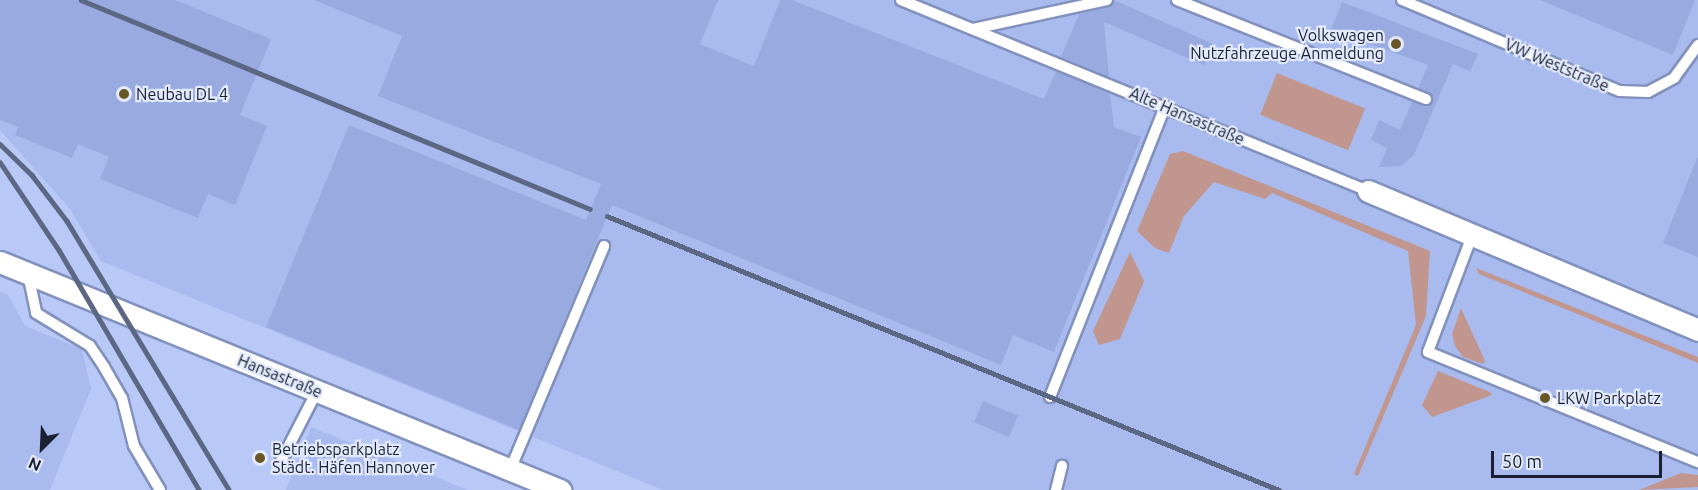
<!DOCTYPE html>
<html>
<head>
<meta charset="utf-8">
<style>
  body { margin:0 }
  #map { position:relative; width:1698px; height:490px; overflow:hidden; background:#b8c8f7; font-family:Ubuntu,sans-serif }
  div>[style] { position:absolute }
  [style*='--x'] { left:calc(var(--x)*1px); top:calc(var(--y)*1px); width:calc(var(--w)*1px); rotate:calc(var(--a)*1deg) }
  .built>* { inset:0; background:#a9bbee }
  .green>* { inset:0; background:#c1968e; transform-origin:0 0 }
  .building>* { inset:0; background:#98aae0; transform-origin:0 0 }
  .roads { filter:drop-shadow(2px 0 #8291bd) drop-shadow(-2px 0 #8291bd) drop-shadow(0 2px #8291bd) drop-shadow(0 -2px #8291bd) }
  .service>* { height:10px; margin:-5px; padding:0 5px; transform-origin:5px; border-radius:5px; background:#fff }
  .minor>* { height:21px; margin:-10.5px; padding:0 10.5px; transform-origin:10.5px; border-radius:10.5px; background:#fff }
  .rail>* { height:4.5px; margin:-2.25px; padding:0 2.25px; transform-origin:2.25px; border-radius:2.25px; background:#5c6784 }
  .dots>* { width:16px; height:16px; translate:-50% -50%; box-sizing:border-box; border:3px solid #e3eafd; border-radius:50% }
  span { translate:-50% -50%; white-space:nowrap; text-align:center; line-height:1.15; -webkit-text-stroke:4.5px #e3eafd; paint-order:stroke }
  .poi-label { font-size:16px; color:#1b2132 }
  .right { translate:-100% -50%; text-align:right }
  .left { translate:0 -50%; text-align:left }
  .street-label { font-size:16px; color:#1b2132 }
  .north { position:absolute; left:12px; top:418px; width:60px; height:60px; -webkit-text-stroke:4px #e3eafd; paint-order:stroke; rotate:204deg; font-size:16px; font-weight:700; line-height:24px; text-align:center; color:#1b2132 }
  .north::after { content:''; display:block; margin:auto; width:21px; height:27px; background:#1b2132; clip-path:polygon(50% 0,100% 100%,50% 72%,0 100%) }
  .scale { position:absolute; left:1491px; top:451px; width:171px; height:27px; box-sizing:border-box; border:3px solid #1b2132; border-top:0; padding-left:8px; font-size:18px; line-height:21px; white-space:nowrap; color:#1b2132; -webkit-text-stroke:4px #e3eafd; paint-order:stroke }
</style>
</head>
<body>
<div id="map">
  <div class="built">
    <i style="clip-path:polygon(0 0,1698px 0,1698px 490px,663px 490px,101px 261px,70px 209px,0 130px)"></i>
    <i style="clip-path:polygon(0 292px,8px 295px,25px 326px,82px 349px,91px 389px,50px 490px,0 490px)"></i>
    <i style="clip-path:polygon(311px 427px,468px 490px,286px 490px)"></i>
  </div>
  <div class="green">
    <i style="left:1277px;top:73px;width:95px;height:45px;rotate:22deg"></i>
    <i style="clip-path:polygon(1183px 151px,1430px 251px,1426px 316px,1358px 476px,1354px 474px,1416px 325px,1408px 251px,1272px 193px,1265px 199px,1214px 182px,1184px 216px,1169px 253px,1155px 248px,1137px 231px,1170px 154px)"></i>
    <i style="clip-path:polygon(1130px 252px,1144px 281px,1120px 339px,1099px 345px,1093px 331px)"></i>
    <i style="clip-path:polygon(1476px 268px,1698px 357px,1698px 363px,1479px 274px)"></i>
    <i style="clip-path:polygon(1461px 308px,1485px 361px,1483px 364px,1463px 357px,1455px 346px,1452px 334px)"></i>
    <i style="clip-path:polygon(1438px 371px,1490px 392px,1492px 395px,1432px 417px,1422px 405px)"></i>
    <i style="clip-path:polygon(1681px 473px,1698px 475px,1698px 487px,1639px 490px)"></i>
  </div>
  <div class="building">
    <i style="clip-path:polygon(0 0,175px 0,271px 39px,240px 115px,267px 126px,235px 205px,208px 194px,198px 218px,100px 179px,109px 157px,78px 144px,72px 158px,15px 135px,18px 127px,0 120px)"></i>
    <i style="clip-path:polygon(314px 0,718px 0,700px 44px,754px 66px,780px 0,792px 0,1044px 99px,1056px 71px,1110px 94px,1114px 127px,1141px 137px,1054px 352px,1013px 335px,1001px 365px,612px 205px,519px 430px,266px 327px,349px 125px,586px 220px,601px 184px,378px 96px,402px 36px)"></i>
    <i style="clip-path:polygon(1114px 0,1213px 44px,1204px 65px,1104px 22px,1109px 77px,1061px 57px,1079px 14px,1109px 7px)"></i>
    <i style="clip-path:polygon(1540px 0,1695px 0,1673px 55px)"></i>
    <i style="clip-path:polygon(1342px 2px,1478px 54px,1470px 71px,1453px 64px,1414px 155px,1401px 166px,1379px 167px,1387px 148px,1371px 140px,1379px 120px,1400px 130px,1412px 102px,1431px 104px,1432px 95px,1418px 88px,1428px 65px,1331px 30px)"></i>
    <i style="clip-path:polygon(1697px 158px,1698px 158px,1698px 257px,1663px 243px)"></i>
    <i style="left:983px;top:401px;width:38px;height:23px;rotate:23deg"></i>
  </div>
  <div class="roads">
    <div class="service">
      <i style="--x:901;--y:0;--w:505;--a:22.24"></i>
      <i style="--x:1177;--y:0;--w:268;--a:21.7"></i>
      <i style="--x:1402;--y:0;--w:236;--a:22.7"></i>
      <i style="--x:1620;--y:91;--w:28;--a:2"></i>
      <i style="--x:1648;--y:92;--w:30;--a:-28"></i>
      <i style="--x:1674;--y:78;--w:41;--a:-54"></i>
      <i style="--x:973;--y:29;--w:137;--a:-12.2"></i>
      <i style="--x:1472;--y:236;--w:124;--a:110.8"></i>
      <i style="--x:1428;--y:352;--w:292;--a:22.2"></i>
      <i style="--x:28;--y:274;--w:40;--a:78"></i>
      <i style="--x:36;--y:313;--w:63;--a:31.4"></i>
      <i style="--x:90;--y:346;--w:25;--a:56"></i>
      <i style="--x:104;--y:367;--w:36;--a:60"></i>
      <i style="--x:122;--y:398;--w:49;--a:76"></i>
      <i style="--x:134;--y:446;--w:51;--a:59.4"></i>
      <i style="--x:1050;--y:397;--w:313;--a:-68.4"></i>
      <i style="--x:279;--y:465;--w:83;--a:-62.8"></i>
      <i style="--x:510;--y:470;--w:243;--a:-67.2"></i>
      <i style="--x:1056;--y:490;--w:25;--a:-76"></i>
    </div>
    <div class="minor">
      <i style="--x:1368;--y:191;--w:358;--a:22.8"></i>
      <i style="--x:0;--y:262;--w:605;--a:22.15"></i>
    </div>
  </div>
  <div class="rail">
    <i style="--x:81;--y:0;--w:550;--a:22.32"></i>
    <i style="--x:0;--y:144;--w:45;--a:44.1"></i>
    <i style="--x:32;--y:175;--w:58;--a:52.7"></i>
    <i style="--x:67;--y:221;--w:314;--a:58.9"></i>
    <i style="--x:0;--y:162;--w:106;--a:56.2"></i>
    <i style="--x:59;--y:250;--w:278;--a:59.7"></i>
    <i style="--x:607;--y:216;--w:726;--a:22.18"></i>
  </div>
  <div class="dots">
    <i style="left:1396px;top:44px;background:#685624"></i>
    <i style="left:124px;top:94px;background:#685624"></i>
    <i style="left:1545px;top:398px;background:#685624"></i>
    <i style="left:260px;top:458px;background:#685624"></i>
  </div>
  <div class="poi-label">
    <span class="right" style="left:1384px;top:44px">Volkswagen<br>Nutzfahrzeuge Anmeldung</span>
    <span class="left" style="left:136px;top:94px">Neubau DL 4</span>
    <span class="left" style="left:1557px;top:398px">LKW Parkplatz</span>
    <span class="left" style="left:272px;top:458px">Betriebsparkplatz<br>Städt. Häfen Hannover</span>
  </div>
  <div class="street-label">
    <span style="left:1557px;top:65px;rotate:23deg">VW Weststraße</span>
    <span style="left:1187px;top:116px;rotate:23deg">Alte Hansastraße</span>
    <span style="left:280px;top:376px;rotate:22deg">Hansastraße</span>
  </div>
  <div class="north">N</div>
  <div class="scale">50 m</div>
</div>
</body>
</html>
